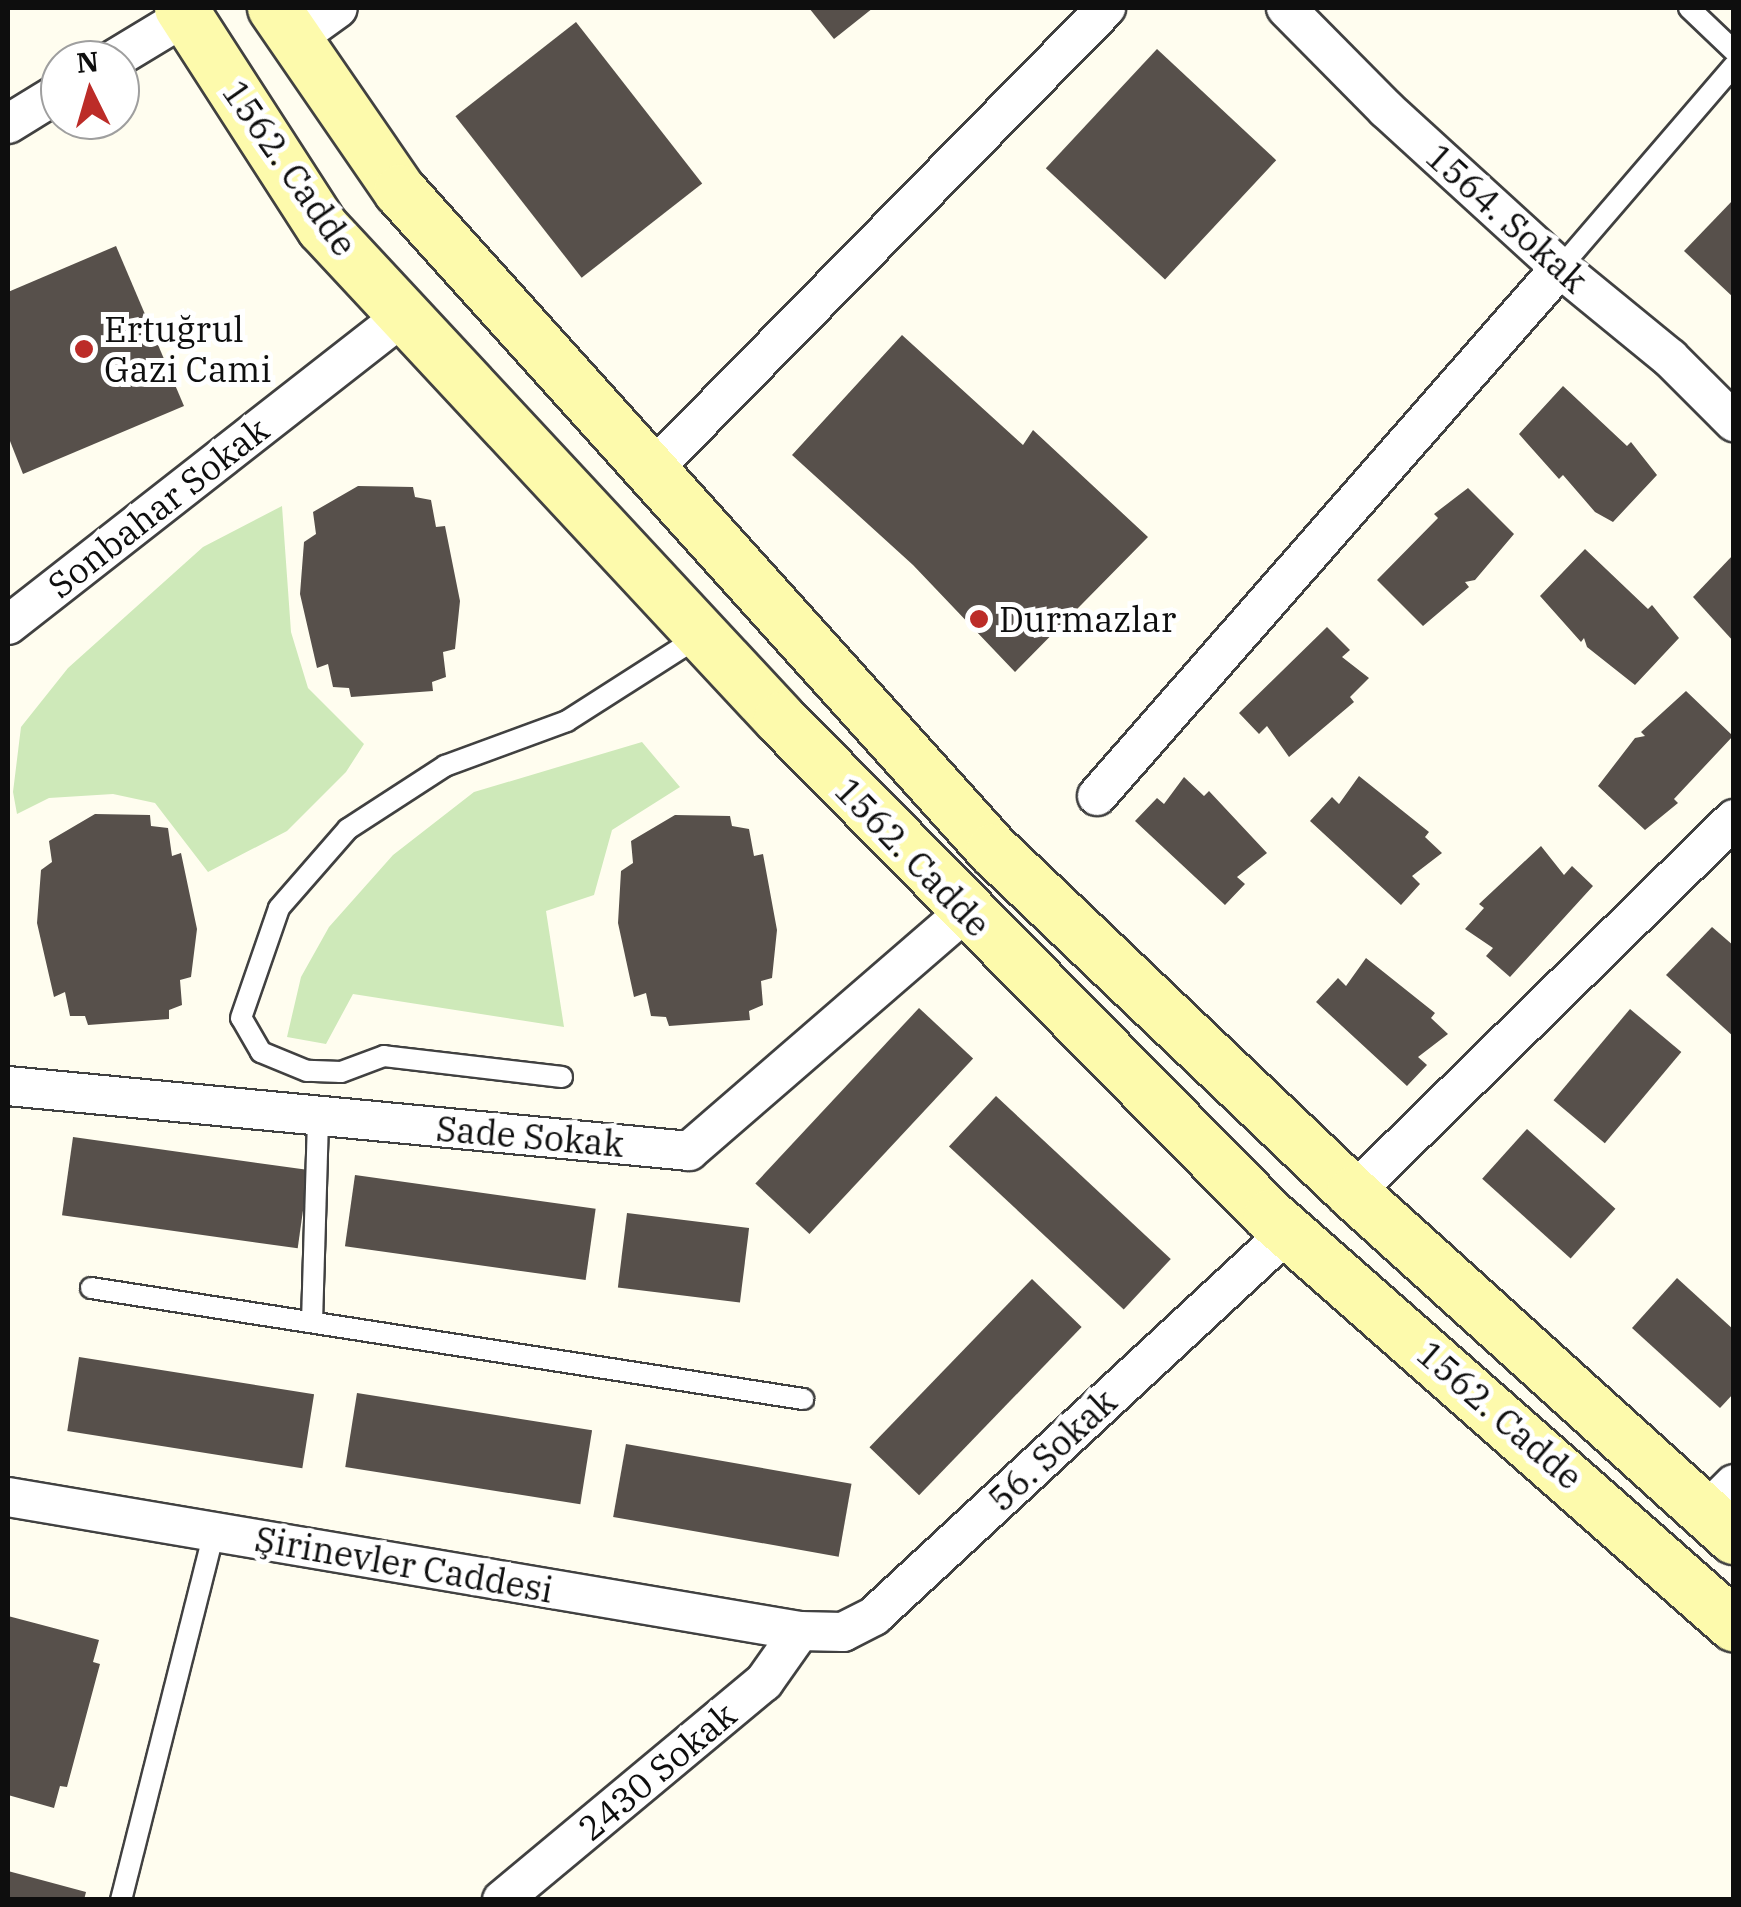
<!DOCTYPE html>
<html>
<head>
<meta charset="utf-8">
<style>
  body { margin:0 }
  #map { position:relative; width:1741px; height:1907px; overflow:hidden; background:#fffdef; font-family:"IBM Plex Serif",serif }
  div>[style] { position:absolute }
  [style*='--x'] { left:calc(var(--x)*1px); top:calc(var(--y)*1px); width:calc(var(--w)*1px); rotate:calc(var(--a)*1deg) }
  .green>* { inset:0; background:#cee9b9 }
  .building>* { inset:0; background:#57504b; transform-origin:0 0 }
  .roads { filter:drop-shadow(2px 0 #414141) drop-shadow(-2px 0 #414141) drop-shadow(0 2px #414141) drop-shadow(0 -2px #414141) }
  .lane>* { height:20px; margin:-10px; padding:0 10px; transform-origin:10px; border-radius:10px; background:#fff }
  .street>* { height:38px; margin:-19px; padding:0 19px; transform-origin:19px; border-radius:19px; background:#fff }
  .secondary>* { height:52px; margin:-26px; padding:0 26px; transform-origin:26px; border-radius:26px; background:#fdfaac }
  .dots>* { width:28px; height:28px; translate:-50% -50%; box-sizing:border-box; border:5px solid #fff; border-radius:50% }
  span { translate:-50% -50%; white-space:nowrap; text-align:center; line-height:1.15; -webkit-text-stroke:10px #fff; paint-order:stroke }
  .street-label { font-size:35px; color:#0e0e0e }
  .poi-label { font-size:35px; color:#0e0e0e }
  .left { translate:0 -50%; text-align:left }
  .frame { position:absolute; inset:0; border:10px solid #0e0e0e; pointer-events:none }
  .north { position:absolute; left:40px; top:40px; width:100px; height:100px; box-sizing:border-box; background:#fff; border:2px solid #9f9f9f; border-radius:50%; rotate:355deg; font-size:28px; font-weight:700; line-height:40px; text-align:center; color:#0e0e0e }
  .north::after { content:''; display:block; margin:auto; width:35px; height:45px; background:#bc2c28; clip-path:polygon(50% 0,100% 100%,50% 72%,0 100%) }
</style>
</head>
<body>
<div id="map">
  <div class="green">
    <i style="clip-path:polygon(282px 506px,291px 632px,308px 688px,364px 744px,346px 772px,287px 831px,208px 872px,155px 803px,113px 794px,49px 798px,17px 814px,13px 792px,21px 727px,68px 668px,203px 547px)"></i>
    <i style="clip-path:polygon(642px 742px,680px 787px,612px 830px,594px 895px,546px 911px,564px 1027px,353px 994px,326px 1044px,287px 1037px,301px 977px,329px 927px,393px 855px,474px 792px)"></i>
  </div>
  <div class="building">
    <i style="clip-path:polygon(809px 8px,873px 8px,834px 39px)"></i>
    <i style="left:576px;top:22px;width:205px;height:153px;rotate:52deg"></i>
    <i style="left:1157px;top:49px;width:163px;height:163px;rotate:43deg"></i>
    <i style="clip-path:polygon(1734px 199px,1734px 298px,1684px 251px)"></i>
    <i style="clip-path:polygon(116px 246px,184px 406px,23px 474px,8px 436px,8px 292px)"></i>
    <i style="clip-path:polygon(902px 335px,1023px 445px,1033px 430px,1148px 537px,1015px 672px,913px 565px,792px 455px)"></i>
    <i style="clip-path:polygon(1563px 386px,1627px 446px,1631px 442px,1657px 475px,1613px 522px,1595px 512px,1563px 475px,1559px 479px,1519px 434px)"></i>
    <i style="clip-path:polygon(358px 486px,413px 487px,415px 497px,431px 500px,436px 527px,445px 526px,460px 601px,455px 649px,443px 652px,446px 677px,432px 682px,433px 691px,351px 697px,349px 688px,333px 687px,328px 664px,317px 668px,300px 594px,304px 542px,316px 534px,313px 512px)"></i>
    <i style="clip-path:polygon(1468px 488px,1514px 534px,1475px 580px,1465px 582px,1469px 587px,1423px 626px,1377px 580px,1438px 518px,1434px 514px)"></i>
    <i style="clip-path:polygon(1585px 549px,1648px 609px,1652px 605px,1679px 638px,1635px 685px,1587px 647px,1584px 638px,1581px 642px,1540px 596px)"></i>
    <i style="clip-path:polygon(1734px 554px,1734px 642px,1693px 597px)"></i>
    <i style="clip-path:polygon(1327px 627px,1350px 650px,1342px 657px,1369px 678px,1350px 697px,1354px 702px,1289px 757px,1267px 726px,1259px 734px,1239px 713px)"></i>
    <i style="clip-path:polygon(1686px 691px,1733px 736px,1674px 799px,1678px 803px,1645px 830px,1598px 786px,1635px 738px,1645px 736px,1641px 732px)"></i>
    <i style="clip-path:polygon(1359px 776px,1429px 832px,1425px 837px,1442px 853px,1412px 876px,1420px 884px,1401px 905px,1310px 821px,1332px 797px,1339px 804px)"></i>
    <i style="clip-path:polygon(1184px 777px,1204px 796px,1209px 791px,1267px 853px,1237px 877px,1245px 884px,1225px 905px,1135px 821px,1157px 798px,1164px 804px)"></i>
    <i style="clip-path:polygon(95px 814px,150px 815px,151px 826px,168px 828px,172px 856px,181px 853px,197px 929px,191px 977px,180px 980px,182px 1005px,169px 1010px,169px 1019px,88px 1025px,85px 1016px,70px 1016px,65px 992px,54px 997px,37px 923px,41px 870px,52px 862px,49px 841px)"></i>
    <i style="clip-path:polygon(675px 815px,730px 816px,732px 826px,749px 829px,754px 856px,763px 854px,777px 930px,772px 978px,761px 981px,763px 1005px,749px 1011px,750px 1020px,669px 1026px,666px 1017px,651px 1016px,646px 993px,634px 997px,618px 923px,621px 871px,633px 863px,631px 841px)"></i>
    <i style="clip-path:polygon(1541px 846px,1564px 875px,1572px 866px,1593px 886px,1510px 977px,1486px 956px,1493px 948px,1465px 929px,1484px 908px,1479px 904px)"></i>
    <i style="clip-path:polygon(1712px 927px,1734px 946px,1734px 1037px,1666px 975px)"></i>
    <i style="clip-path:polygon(1366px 958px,1435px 1013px,1431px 1018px,1448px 1034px,1418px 1057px,1427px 1065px,1407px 1086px,1316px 1002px,1338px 978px,1346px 986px)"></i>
    <i style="left:919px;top:1008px;width:74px;height:240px;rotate:43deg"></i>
    <i style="left:1630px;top:1009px;width:67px;height:119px;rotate:40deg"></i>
    <i style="left:996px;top:1096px;width:239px;height:69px;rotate:43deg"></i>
    <i style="left:1527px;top:1129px;width:119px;height:67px;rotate:42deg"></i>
    <i style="left:73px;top:1137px;width:238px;height:79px;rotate:8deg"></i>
    <i style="left:355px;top:1175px;width:243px;height:72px;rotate:8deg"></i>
    <i style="left:627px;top:1213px;width:123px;height:75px;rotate:7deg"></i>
    <i style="clip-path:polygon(1677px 1278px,1734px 1330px,1734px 1393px,1720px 1408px,1632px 1328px)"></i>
    <i style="left:1032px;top:1279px;width:69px;height:234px;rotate:44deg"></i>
    <i style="left:79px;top:1357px;width:238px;height:75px;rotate:9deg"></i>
    <i style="left:357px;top:1393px;width:238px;height:75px;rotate:9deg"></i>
    <i style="left:626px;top:1444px;width:229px;height:74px;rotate:10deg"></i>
    <i style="clip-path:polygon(8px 1616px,99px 1640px,93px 1662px,100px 1664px,67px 1787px,60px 1786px,54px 1808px,8px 1795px)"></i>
    <i style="clip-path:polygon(8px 1871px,86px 1892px,84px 1900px,8px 1900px)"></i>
  </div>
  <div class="roads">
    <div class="lane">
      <i style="--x:1689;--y:8;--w:62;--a:43.7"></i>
      <i style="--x:1560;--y:268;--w:267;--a:-49.3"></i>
      <i style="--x:562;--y:1077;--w:179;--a:-173.3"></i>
      <i style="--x:384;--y:1056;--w:46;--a:159.6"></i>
      <i style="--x:341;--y:1072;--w:34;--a:-178"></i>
      <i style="--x:307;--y:1071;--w:50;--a:-157.6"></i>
      <i style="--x:261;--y:1052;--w:39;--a:-120"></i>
      <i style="--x:241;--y:1018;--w:116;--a:-70.9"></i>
      <i style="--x:279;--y:908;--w:105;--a:-48.9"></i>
      <i style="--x:348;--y:829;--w:116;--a:-33"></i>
      <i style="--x:445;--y:766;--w:130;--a:-20.2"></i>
      <i style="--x:567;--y:721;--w:158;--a:-32.6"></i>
      <i style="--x:91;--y:1288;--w:721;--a:8.86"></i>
      <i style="--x:312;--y:1322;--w:206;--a:-88.3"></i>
      <i style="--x:121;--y:1900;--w:380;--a:-75.8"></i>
    </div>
    <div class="street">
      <i style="--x:1286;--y:8;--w:142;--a:45.3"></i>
      <i style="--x:1386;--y:109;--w:236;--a:42.4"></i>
      <i style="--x:1560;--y:268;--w:142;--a:39.3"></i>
      <i style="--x:1670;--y:358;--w:91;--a:45"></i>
      <i style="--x:294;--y:40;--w:54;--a:-36"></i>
      <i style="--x:113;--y:60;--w:85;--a:-31.1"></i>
      <i style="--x:8;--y:124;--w:61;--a:-31.6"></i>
      <i style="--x:654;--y:468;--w:645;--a:-45.5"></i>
      <i style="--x:8;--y:625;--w:502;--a:-38.04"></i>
      <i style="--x:1097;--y:796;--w:702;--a:-48.75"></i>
      <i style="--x:8;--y:1086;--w:684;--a:5.45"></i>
      <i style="--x:689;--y:1151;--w:367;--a:-40.9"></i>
      <i style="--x:1353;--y:1193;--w:534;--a:-44.47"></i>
      <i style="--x:8;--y:1497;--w:803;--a:9.6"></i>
      <i style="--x:800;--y:1631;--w:43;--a:1.3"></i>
      <i style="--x:843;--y:1632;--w:35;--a:-27"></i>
      <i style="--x:874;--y:1616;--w:565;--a:-42.85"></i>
      <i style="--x:1707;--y:1511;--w:38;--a:-45"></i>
      <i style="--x:502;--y:1900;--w:341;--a:-39.8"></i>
      <i style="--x:764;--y:1682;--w:62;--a:-54.8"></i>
    </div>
    <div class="secondary">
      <i style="--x:181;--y:8;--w:262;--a:57.2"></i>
      <i style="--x:323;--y:228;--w:671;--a:47.05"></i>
      <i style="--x:780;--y:719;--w:698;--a:45.41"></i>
      <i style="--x:1270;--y:1216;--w:619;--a:41.4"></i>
      <i style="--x:274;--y:8;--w:222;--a:55.5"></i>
      <i style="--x:400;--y:191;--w:887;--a:48.02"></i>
      <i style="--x:993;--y:850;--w:497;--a:43.6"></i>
      <i style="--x:1353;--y:1193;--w:514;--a:42.16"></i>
    </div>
  </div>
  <div class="dots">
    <i style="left:84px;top:349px;background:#bc2c28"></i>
    <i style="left:979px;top:619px;background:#bc2c28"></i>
  </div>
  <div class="street-label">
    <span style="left:290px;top:168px;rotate:55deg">1562. Cadde</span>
    <span style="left:1507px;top:218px;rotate:42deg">1564. Sokak</span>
    <span style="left:158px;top:507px;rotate:-38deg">Sonbahar Sokak</span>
    <span style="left:913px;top:857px;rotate:46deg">1562. Cadde</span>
    <span style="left:530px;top:1136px;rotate:5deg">Sade Sokak</span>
    <span style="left:1500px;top:1415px;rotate:41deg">1562. Cadde</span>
    <span style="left:1052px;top:1450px;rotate:-43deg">56. Sokak</span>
    <span style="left:404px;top:1564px;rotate:10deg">Şirinevler Caddesi</span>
    <span style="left:657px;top:1771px;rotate:-40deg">2430 Sokak</span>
  </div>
  <div class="poi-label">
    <span class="left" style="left:104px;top:349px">Ertuğrul<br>Gazi Cami</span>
    <span class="left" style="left:999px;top:619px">Durmazlar</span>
  </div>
  <div class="frame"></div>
  <div class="north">N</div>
</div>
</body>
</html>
